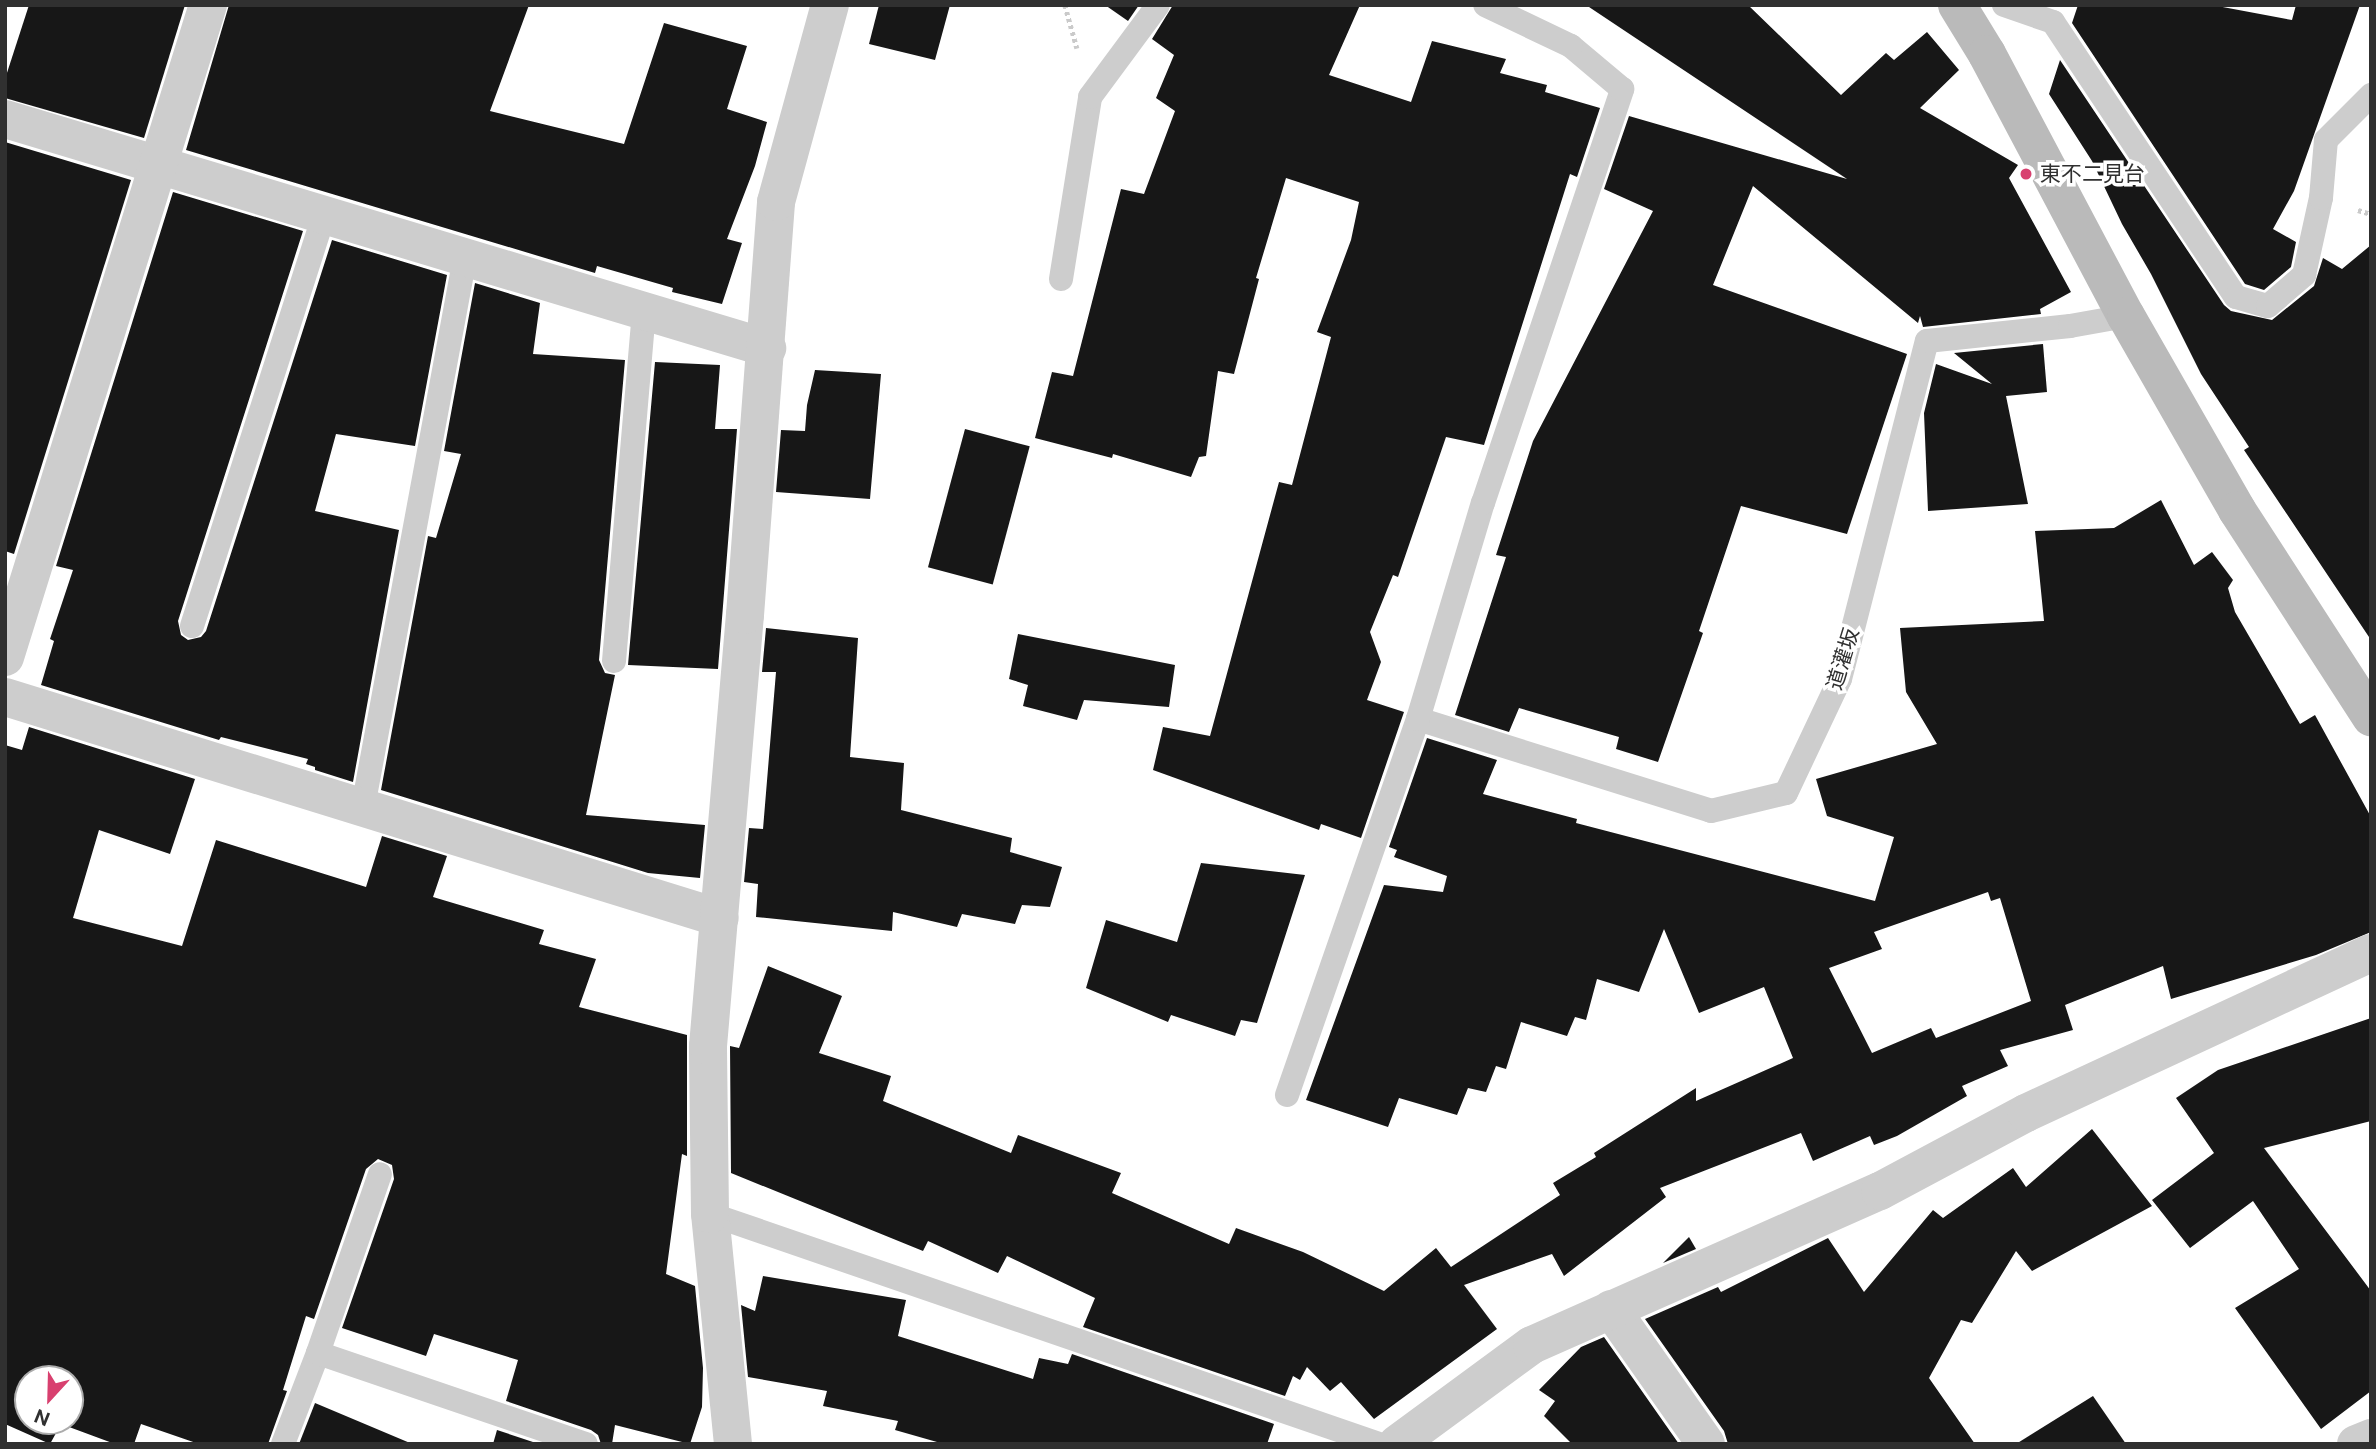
<!DOCTYPE html>
<html>
<head>
<meta charset="utf-8">
<style>
  body { margin:0 }
  #map { position:relative; width:2376px; height:1449px; overflow:hidden; background:#fff; font-family:"Public Sans","Noto Sans JP",sans-serif }
  div>[style] { position:absolute }
  [style*='--x'] { left:calc(var(--x)*1px); top:calc(var(--y)*1px); width:calc(var(--w)*1px); rotate:calc(var(--a)*1deg) }
  .building>* { inset:0; background:#171717; transform-origin:0 0 }
  .path>* { height:4.5px; margin-top:-2.25px; transform-origin:0; background:repeating-linear-gradient(90deg,#cacaca 0 3.5px,transparent 0 7px) }
  .lane>* { height:24px; margin:-12px; padding:0 12px; transform-origin:12px; border-radius:12px; background:#cdcdcd }
  .street>* { height:38px; margin:-19px; padding:0 19px; transform-origin:19px; border-radius:19px; background:#cdcdcd }
  .secondary>* { height:38px; margin:-19px; padding:0 19px; transform-origin:19px; border-radius:19px; background:#bababa }
  .dots>* { width:19px; height:19px; translate:-50% -50%; box-sizing:border-box; border:4px solid #fff; border-radius:50% }
  span { translate:-50% -50%; white-space:nowrap; text-align:center; line-height:1.15; -webkit-text-stroke:7px #fff; paint-order:stroke }
  .poi-label { font-size:21px; color:#303030 }
  .left { translate:0 -50%; text-align:left }
  .street-label { font-size:21px; color:#303030 }
  .frame { position:absolute; inset:0; border:7px solid #303030; pointer-events:none }
  .north { position:absolute; left:14px; top:1365px; width:70px; height:70px; box-sizing:border-box; background:#fff; border:2px solid #acacac; border-radius:50%; rotate:202deg; font-size:19px; font-weight:700; line-height:28px; text-align:center; color:#303030 }
  .north::after { content:''; display:block; margin:auto; width:24px; height:32px; background:#d8406f; clip-path:polygon(50% 0,100% 100%,50% 72%,0 100%) }
</style>
</head>
<body>
<div id="map">
  <div class="building">
    <i style="clip-path:polygon(29px 5px,185px 5px,144px 138px,5px 98px,5px 79px)"></i>
    <i style="clip-path:polygon(229px 5px,529px 5px,490px 111px,624px 144px,664px 23px,747px 46px,727px 109px,767px 122px,755px 166px,727px 239px,742px 243px,722px 304px,672px 292px,673px 288px,597px 266px,595px 273px,186px 150px)"></i>
    <i style="clip-path:polygon(879px 5px,950px 5px,935px 60px,869px 44px)"></i>
    <i style="clip-path:polygon(1105px 5px,1139px 5px,1128px 21px)"></i>
    <i style="clip-path:polygon(1173px 5px,1360px 5px,1329px 75px,1411px 102px,1432px 41px,1506px 59px,1500px 73px,1547px 85px,1545px 92px,1600px 108px,1577px 177px,1570px 174px,1484px 445px,1446px 437px,1398px 577px,1393px 575px,1370px 632px,1381px 662px,1367px 700px,1404px 712px,1361px 838px,1321px 824px,1319px 830px,1153px 770px,1163px 727px,1210px 736px,1279px 482px,1292px 485px,1331px 337px,1317px 332px,1351px 240px,1359px 202px,1286px 178px,1256px 278px,1259px 279px,1234px 374px,1218px 371px,1206px 456px,1199px 457px,1191px 477px,1113px 454px,1112px 458px,1035px 438px,1052px 372px,1073px 376px,1121px 189px,1144px 194px,1175px 111px,1156px 98px,1174px 55px,1152px 39px)"></i>
    <i style="clip-path:polygon(1586px 5px,1748px 5px,1841px 95px,1886px 53px,1894px 60px,1927px 32px,1959px 70px,1920px 108px,2018px 165px,2009px 178px,2071px 292px,2040px 309px,2041px 314px,1923px 327px,1920px 316px,1918px 323px,1753px 186px,1713px 285px,1907px 354px,1847px 534px,1741px 506px,1699px 631px,1703px 633px,1658px 762px,1616px 749px,1619px 737px,1519px 708px,1509px 732px,1455px 715px,1506px 557px,1496px 555px,1533px 441px,1653px 211px,1604px 189px,1629px 116px,1847px 179px)"></i>
    <i style="clip-path:polygon(2078px 5px,2212px 5px,2292px 20px,2296px 5px,2360px 5px,2294px 191px,2273px 229px,2296px 242px,2291px 267px,2264px 290px,2245px 284px,2072px 23px)"></i>
    <i style="clip-path:polygon(2060px 60px,2224px 305px,2231px 311px,2272px 320px,2314px 286px,2323px 258px,2342px 269px,2371px 245px,2371px 640px,2244px 450px,2249px 447px,2201px 374px,2151px 274px,2122px 224px,2092px 161px,2049px 94px)"></i>
    <i style="clip-path:polygon(5px 142px,131px 180px,14px 554px,5px 551px)"></i>
    <i style="clip-path:polygon(173px 192px,303px 231px,178px 621px,181px 635px,188px 640px,201px 637px,206px 631px,332px 240px,447px 275px,415px 446px,336px 434px,315px 511px,399px 530px,353px 782px,315px 770px,315px 767px,306px 764px,308px 759px,221px 737px,219px 740px,41px 685px,54px 641px,50px 639px,73px 570px,56px 566px)"></i>
    <i style="clip-path:polygon(475px 283px,540px 303px,533px 354px,625px 360px,599px 660px,605px 673px,615px 675px,586px 815px,705px 825px,700px 878px,648px 873px,381px 790px,428px 536px,436px 538px,461px 454px,444px 451px)"></i>
    <i style="clip-path:polygon(2043px 344px,2047px 392px,2006px 396px,2028px 504px,1928px 511px,1924px 413px,1936px 364px,1992px 384px,1954px 353px)"></i>
    <i style="clip-path:polygon(655px 362px,720px 365px,715px 429px,737px 429px,718px 669px,628px 665px)"></i>
    <i style="clip-path:polygon(815px 370px,881px 374px,870px 499px,776px 492px,781px 430px,805px 431px,807px 405px)"></i>
    <i style="left:965px;top:429px;width:67px;height:143px;rotate:15deg"></i>
    <i style="clip-path:polygon(evenodd,2161px 500px,2194px 565px,2212px 552px,2233px 580px,2228px 588px,2235px 612px,2300px 724px,2315px 715px,2371px 817px,2371px 932px,2316px 955px,2171px 999px,2163px 966px,2065px 1005px,2073px 1030px,2000px 1050px,2008px 1066px,1962px 1086px,1967px 1096px,1897px 1136px,1874px 1145px,1870px 1136px,1813px 1161px,1801px 1133px,1660px 1188px,1666px 1197px,1564px 1276px,1552px 1254px,1464px 1285px,1497px 1329px,1374px 1419px,1341px 1382px,1330px 1391px,1307px 1367px,1300px 1380px,1293px 1376px,1285px 1396px,1083px 1327px,1095px 1298px,1007px 1256px,998px 1273px,928px 1241px,923px 1251px,731px 1173px,730px 1046px,739px 1048px,768px 966px,842px 996px,819px 1053px,891px 1076px,883px 1101px,1011px 1153px,1018px 1135px,1121px 1173px,1112px 1193px,1229px 1244px,1236px 1228px,1303px 1252px,1384px 1291px,1436px 1248px,1451px 1267px,1560px 1195px,1553px 1183px,1596px 1157px,1594px 1153px,1696px 1088px,1696px 1101px,1793px 1058px,1764px 987px,1699px 1013px,1664px 929px,1639px 992px,1597px 979px,1586px 1020px,1575px 1017px,1567px 1036px,1521px 1022px,1506px 1069px,1496px 1066px,1486px 1092px,1468px 1088px,1457px 1115px,1399px 1098px,1388px 1127px,1306px 1100px,1384px 885px,1443px 892px,1447px 876px,1394px 857px,1397px 850px,1389px 847px,1427px 738px,1497px 760px,1483px 794px,1577px 819px,1576px 823px,1875px 901px,1894px 837px,1827px 816px,1816px 779px,1937px 744px,1906px 692px,1900px 628px,2044px 621px,2035px 531px,2114px 528px,2161px 500px,1988px 892px,1991px 901px,2000px 898px,2031px 1001px,1936px 1038px,1931px 1028px,1872px 1053px,1829px 968px,1882px 949px,1874px 932px,1988px 892px)"></i>
    <i style="clip-path:polygon(766px 628px,858px 638px,850px 757px,904px 763px,901px 810px,1012px 838px,1010px 852px,1062px 867px,1050px 907px,1022px 905px,1015px 924px,962px 914px,957px 927px,893px 912px,892px 931px,756px 917px,758px 884px,744px 882px,749px 828px,763px 829px,776px 672px,762px 672px)"></i>
    <i style="clip-path:polygon(1018px 634px,1175px 665px,1169px 707px,1084px 700px,1077px 720px,1023px 706px,1028px 685px,1009px 679px)"></i>
    <i style="clip-path:polygon(evenodd,29px 727px,195px 779px,170px 854px,99px 830px,73px 918px,182px 946px,216px 840px,366px 887px,382px 836px,447px 856px,433px 897px,544px 930px,539px 944px,596px 959px,579px 1007px,687px 1035px,687px 1156px,682px 1154px,666px 1274px,695px 1286px,703px 1368px,702px 1407px,690px 1444px,615px 1425px,612px 1444px,601px 1444px,598px 1435px,591px 1430px,506px 1401px,518px 1360px,434px 1334px,426px 1356px,342px 1328px,394px 1179px,392px 1165px,378px 1159px,366px 1169px,314px 1319px,306px 1316px,283px 1390px,287px 1391px,268px 1444px,199px 1444px,141px 1424px,134px 1444px,115px 1444px,61px 1424px,50px 1444px,5px 1424px,5px 745px,22px 750px,29px 727px,28px 1379px,70px 1379px,70px 1421px,28px 1421px,28px 1379px)"></i>
    <i style="clip-path:polygon(1201px 863px,1305px 875px,1257px 1023px,1241px 1020px,1235px 1036px,1171px 1015px,1168px 1022px,1086px 988px,1106px 920px,1177px 942px)"></i>
    <i style="clip-path:polygon(2371px 1018px,2371px 1121px,2264px 1148px,2371px 1291px,2371px 1391px,2321px 1429px,2235px 1308px,2299px 1269px,2253px 1201px,2190px 1248px,2152px 1200px,2214px 1153px,2176px 1098px,2218px 1070px)"></i>
    <i style="clip-path:polygon(2092px 1129px,2152px 1206px,2032px 1271px,2016px 1251px,1972px 1323px,1961px 1320px,1929px 1378px,1975px 1444px,1728px 1444px,1724px 1431px,1645px 1319px,1718px 1287px,1721px 1292px,1828px 1238px,1864px 1292px,1933px 1210px,1943px 1218px,2013px 1168px,2026px 1187px)"></i>
    <i style="clip-path:polygon(1689px 1237px,1696px 1249px,1663px 1263px)"></i>
    <i style="clip-path:polygon(763px 1276px,906px 1300px,898px 1336px,1033px 1379px,1039px 1358px,1068px 1364px,1072px 1354px,1274px 1424px,1267px 1444px,944px 1444px,895px 1430px,898px 1421px,823px 1406px,827px 1391px,748px 1377px,741px 1305px,755px 1311px)"></i>
    <i style="clip-path:polygon(1604px 1337px,1679px 1444px,1572px 1444px,1544px 1416px,1555px 1401px,1539px 1390px,1581px 1347px)"></i>
    <i style="clip-path:polygon(2093px 1396px,2126px 1444px,2016px 1444px)"></i>
    <i style="clip-path:polygon(315px 1403px,410px 1443px,410px 1444px,299px 1444px)"></i>
    <i style="clip-path:polygon(497px 1430px,539px 1444px,493px 1444px)"></i>
  </div>
  <div class="path">
    <i style="--x:1065;--y:5;--w:45;--a:74.4"></i>
    <i style="--x:2358;--y:210;--w:14;--a:17"></i>
  </div>
  <div class="lane">
    <i style="--x:2004;--y:5;--w:52;--a:19.1"></i>
    <i style="--x:2053;--y:22;--w:330;--a:56.4"></i>
    <i style="--x:2236;--y:297;--w:33;--a:16"></i>
    <i style="--x:2268;--y:306;--w:48;--a:-40.7"></i>
    <i style="--x:2304;--y:275;--w:79;--a:-77.6"></i>
    <i style="--x:2321;--y:198;--w:58;--a:-85.1"></i>
    <i style="--x:2326;--y:140;--w:64;--a:-45"></i>
    <i style="--x:1061;--y:279;--w:184;--a:-80.9"></i>
    <i style="--x:1090;--y:97;--w:114;--a:-53.5"></i>
    <i style="--x:192;--y:626;--w:432;--a:-72.2"></i>
    <i style="--x:614;--y:661;--w:351;--a:-85.1"></i>
    <i style="--x:1418;--y:719;--w:307;--a:17.4"></i>
    <i style="--x:1711;--y:811;--w:77;--a:-13.5"></i>
    <i style="--x:1786;--y:793;--w:126;--a:-64.7"></i>
    <i style="--x:1840;--y:679;--w:349;--a:-75.6"></i>
    <i style="--x:1927;--y:341;--w:144;--a:-6"></i>
    <i style="--x:2070;--y:326;--w:57;--a:-10.1"></i>
    <i style="--x:363;--y:807;--w:559;--a:-79.49"></i>
    <i style="--x:1287;--y:1095;--w:398;--a:-70.8"></i>
    <i style="--x:1418;--y:719;--w:226;--a:-73.3"></i>
    <i style="--x:1483;--y:503;--w:437;--a:-71.4"></i>
    <i style="--x:1622;--y:89;--w:67;--a:-139.9"></i>
    <i style="--x:1571;--y:46;--w:95;--a:-154.5"></i>
    <i style="--x:710;--y:1214;--w:707;--a:18.97"></i>
    <i style="--x:318;--y:1353;--w:189;--a:-70.9"></i>
    <i style="--x:283;--y:1444;--w:97;--a:-69"></i>
    <i style="--x:318;--y:1353;--w:283;--a:18.8"></i>
  </div>
  <div class="street">
    <i style="--x:5;--y:119;--w:796;--a:16.73"></i>
    <i style="--x:5;--y:657;--w:683;--a:-72.71"></i>
    <i style="--x:5;--y:697;--w:748;--a:17.18"></i>
    <i style="--x:1611;--y:1309;--w:165;--a:54.9"></i>
    <i style="--x:733;--y:1444;--w:231;--a:-95.7"></i>
    <i style="--x:710;--y:1214;--w:168;--a:-90.7"></i>
    <i style="--x:708;--y:1046;--w:433;--a:-85.1"></i>
    <i style="--x:745;--y:615;--w:414;--a:-85.7"></i>
    <i style="--x:776;--y:202;--w:204;--a:-74.7"></i>
    <i style="--x:1397;--y:1444;--w:167;--a:-36.3"></i>
    <i style="--x:1532;--y:1345;--w:381;--a:-23.9"></i>
    <i style="--x:1880;--y:1191;--w:166;--a:-28.1"></i>
    <i style="--x:2026;--y:1113;--w:380;--a:-24.9"></i>
    <i style="--x:2356;--y:1444;--w:16;--a:-22"></i>
  </div>
  <div class="secondary">
    <i style="--x:1957;--y:5;--w:57;--a:58.5"></i>
    <i style="--x:1987;--y:54;--w:297;--a:62.1"></i>
    <i style="--x:2126;--y:316;--w:224;--a:60.2"></i>
    <i style="--x:2237;--y:510;--w:247;--a:57.1"></i>
  </div>
  <div class="dots">
    <i style="left:2026px;top:174px;background:#d8406f"></i>
  </div>
  <div class="poi-label">
    <span class="left" style="left:2040px;top:174px">東不二見台</span>
  </div>
  <div class="street-label">
    <span style="left:1843px;top:659px;rotate:-73deg">道灌坂</span>
  </div>
  <div class="frame"></div>
  <div class="north">N</div>
</div>
</body>
</html>
